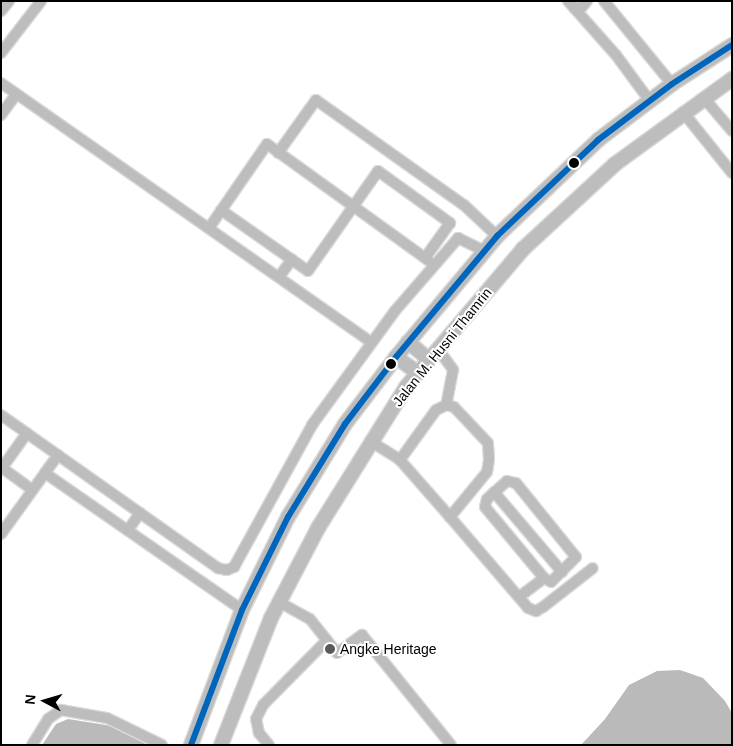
<!DOCTYPE html>
<html>
<head>
<meta charset="utf-8">
<style>
  body { margin:0 }
  #map { position:relative; width:733px; height:746px; overflow:hidden; background:#fff; font-family:Arial,sans-serif }
  div>[style] { position:absolute }
  [style*='--x'] { left:calc(var(--x)*1px); top:calc(var(--y)*1px); width:calc(var(--w)*1px); rotate:calc(var(--a)*1deg) }
  .water>* { inset:0; background:#bababa }
  .roads { filter:drop-shadow(1px 0 #dbdbdb) drop-shadow(-1px 0 #dbdbdb) drop-shadow(0 1px #dbdbdb) drop-shadow(0 -1px #dbdbdb) }
  .minor>* { height:10px; margin:-5px; padding:0 5px; transform-origin:5px; border-radius:5px; background:#bdbdbd }
  .major>* { height:14px; margin:-7px; padding:0 7px; transform-origin:7px; border-radius:7px; background:#bdbdbd }
  .bus-1>* { height:6px; margin:-3px; padding:0 3px; transform-origin:3px; border-radius:3px; background:#0065bd }
  .dots>* { width:14px; height:14px; translate:-50% -50%; box-sizing:border-box; border:2px solid #fff; border-radius:50% }
  span { translate:-50% -50%; white-space:nowrap; text-align:center; line-height:1.15; -webkit-text-stroke:4px #fff; paint-order:stroke }
  .street-label { font-size:14px; color:#000 }
  .poi-label { font-size:14px; color:#000 }
  .left { translate:0 -50%; text-align:left }
  .frame { position:absolute; inset:0; border:2px solid #000; pointer-events:none }
  .north { position:absolute; left:20px; top:676px; width:50px; height:50px; -webkit-text-stroke:4px #fff; paint-order:stroke; rotate:276deg; font-size:14px; font-weight:700; line-height:20px; text-align:center; color:#000 }
  .north::after { content:''; display:block; margin:auto; width:18px; height:22px; background:#000; clip-path:polygon(50% 0,100% 100%,50% 72%,0 100%) }
</style>
</head>
<body>
<div id="map">
  <div class="water">
    <i style="clip-path:polygon(680px 670px,703px 678px,725px 701px,732px 713px,732px 745px,581px 745px,605px 719px,629px 685px,657px 671px)"></i>
    <i style="clip-path:polygon(68px 719px,112px 726px,148px 745px,42px 745px,56px 724px)"></i>
  </div>
  <div class="roads">
    <div class="minor">
      <i style="--x:568;--y:1;--w:72;--a:48.4"></i>
      <i style="--x:616;--y:55;--w:56;--a:53.7"></i>
      <i style="--x:604;--y:1;--w:107;--a:50.7"></i>
      <i style="--x:574;--y:8;--w:8;--a:-7"></i>
      <i style="--x:582;--y:7;--w:8;--a:-50"></i>
      <i style="--x:1;--y:11;--w:13;--a:-51"></i>
      <i style="--x:1;--y:53;--w:66;--a:-52.4"></i>
      <i style="--x:1;--y:83;--w:452;--a:35"></i>
      <i style="--x:704;--y:98;--w:43;--a:49.7"></i>
      <i style="--x:683;--y:112;--w:78;--a:51.2"></i>
      <i style="--x:1;--y:115;--w:26;--a:-54"></i>
      <i style="--x:278;--y:153;--w:65;--a:-54.4"></i>
      <i style="--x:316;--y:100;--w:181;--a:35.4"></i>
      <i style="--x:464;--y:205;--w:45;--a:43.2"></i>
      <i style="--x:221;--y:210;--w:106;--a:35"></i>
      <i style="--x:308;--y:271;--w:122;--a:-55"></i>
      <i style="--x:378;--y:171;--w:89;--a:35.8"></i>
      <i style="--x:450;--y:223;--w:43;--a:125.5"></i>
      <i style="--x:209;--y:228;--w:102;--a:-55.4"></i>
      <i style="--x:267;--y:144;--w:200;--a:35.8"></i>
      <i style="--x:279;--y:277;--w:22;--a:-54"></i>
      <i style="--x:438;--y:349;--w:26;--a:54"></i>
      <i style="--x:453;--y:370;--w:36;--a:101"></i>
      <i style="--x:1;--y:415;--w:266;--a:35.2"></i>
      <i style="--x:218;--y:568;--w:9;--a:13"></i>
      <i style="--x:227;--y:570;--w:8;--a:-23"></i>
      <i style="--x:234;--y:567;--w:162;--a:-61.2"></i>
      <i style="--x:312;--y:425;--w:140;--a:-54"></i>
      <i style="--x:394;--y:312;--w:98;--a:-49.1"></i>
      <i style="--x:458;--y:238;--w:30;--a:26"></i>
      <i style="--x:370;--y:441;--w:36;--a:32"></i>
      <i style="--x:58;--y:455;--w:22;--a:126"></i>
      <i style="--x:45;--y:473;--w:240;--a:34.8"></i>
      <i style="--x:1;--y:467;--w:39;--a:36"></i>
      <i style="--x:2;--y:468;--w:43;--a:-54.5"></i>
      <i style="--x:507;--y:481;--w:9;--a:13"></i>
      <i style="--x:516;--y:483;--w:95;--a:51"></i>
      <i style="--x:576;--y:557;--w:35;--a:135"></i>
      <i style="--x:551;--y:582;--w:8;--a:-150"></i>
      <i style="--x:544;--y:578;--w:92;--a:-129.7"></i>
      <i style="--x:485;--y:507;--w:8;--a:-76"></i>
      <i style="--x:487;--y:499;--w:27;--a:-42"></i>
      <i style="--x:494;--y:492;--w:105;--a:49.6"></i>
      <i style="--x:450;--y:517;--w:58;--a:-50.6"></i>
      <i style="--x:487;--y:472;--w:13;--a:-81"></i>
      <i style="--x:489;--y:459;--w:16;--a:-94"></i>
      <i style="--x:488;--y:443;--w:50;--a:-133.4"></i>
      <i style="--x:454;--y:407;--w:8;--a:-166"></i>
      <i style="--x:446;--y:405;--w:11;--a:153"></i>
      <i style="--x:436;--y:410;--w:62;--a:125.8"></i>
      <i style="--x:400;--y:460;--w:76;--a:48.7"></i>
      <i style="--x:450;--y:517;--w:120;--a:49.4"></i>
      <i style="--x:528;--y:608;--w:9;--a:21"></i>
      <i style="--x:536;--y:611;--w:8;--a:-30"></i>
      <i style="--x:543;--y:607;--w:63;--a:-38"></i>
      <i style="--x:128;--y:530;--w:21;--a:-55"></i>
      <i style="--x:1;--y:534;--w:75;--a:-54.2"></i>
      <i style="--x:519;--y:597;--w:31;--a:-37"></i>
      <i style="--x:279;--y:602;--w:35;--a:29"></i>
      <i style="--x:310;--y:619;--w:43;--a:51.5"></i>
      <i style="--x:337;--y:653;--w:31;--a:-36"></i>
      <i style="--x:362;--y:635;--w:141;--a:51"></i>
      <i style="--x:32;--y:745;--w:31;--a:-58"></i>
      <i style="--x:48;--y:719;--w:16;--a:-35"></i>
      <i style="--x:61;--y:710;--w:47;--a:9.9"></i>
      <i style="--x:107;--y:718;--w:61;--a:26.1"></i>
      <i style="--x:269;--y:745;--w:16;--a:-130"></i>
      <i style="--x:259;--y:733;--w:14;--a:-102"></i>
      <i style="--x:256;--y:719;--w:16;--a:-63"></i>
      <i style="--x:263;--y:705;--w:91;--a:-45.4"></i>
    </div>
    <div class="major">
      <i style="--x:408;--y:342;--w:26;--a:40"></i>
      <i style="--x:396;--y:357;--w:27;--a:36"></i>
      <i style="--x:191;--y:745;--w:144;--a:-69.3"></i>
      <i style="--x:242;--y:610;--w:104;--a:-63.7"></i>
      <i style="--x:288;--y:517;--w:109;--a:-58.5"></i>
      <i style="--x:345;--y:424;--w:84;--a:-52.7"></i>
      <i style="--x:396;--y:357;--w:158;--a:-50.1"></i>
      <i style="--x:497;--y:236;--w:139;--a:-43.5"></i>
      <i style="--x:598;--y:140;--w:93;--a:-37.1"></i>
      <i style="--x:672;--y:84;--w:72;--a:-33"></i>
      <i style="--x:221;--y:745;--w:136;--a:-68.5"></i>
      <i style="--x:271;--y:618;--w:102;--a:-62.4"></i>
      <i style="--x:318;--y:528;--w:166;--a:-58"></i>
      <i style="--x:406;--y:387;--w:181;--a:-49.7"></i>
      <i style="--x:523;--y:249;--w:125;--a:-42.7"></i>
      <i style="--x:615;--y:164;--w:145;--a:-36"></i>
    </div>
  </div>
  <div class="bus-1">
    <i style="--x:191;--y:745;--w:144;--a:-69.3"></i>
    <i style="--x:242;--y:610;--w:104;--a:-63.7"></i>
    <i style="--x:288;--y:517;--w:109;--a:-58.5"></i>
    <i style="--x:345;--y:424;--w:84;--a:-52.7"></i>
    <i style="--x:396;--y:357;--w:158;--a:-50.1"></i>
    <i style="--x:497;--y:236;--w:139;--a:-43.5"></i>
    <i style="--x:598;--y:140;--w:93;--a:-37.1"></i>
    <i style="--x:672;--y:84;--w:72;--a:-33"></i>
  </div>
  <div class="dots">
    <i style="left:574px;top:163px;background:#000"></i>
    <i style="left:391px;top:364px;background:#000"></i>
    <i style="left:330px;top:649px;background:#595959"></i>
  </div>
  <div class="street-label">
    <span style="left:442px;top:347px;rotate:-51deg">Jalan M. Husni Thamrin</span>
  </div>
  <div class="poi-label">
    <span class="left" style="left:340px;top:649px">Angke Heritage</span>
  </div>
  <div class="frame"></div>
  <div class="north">N</div>
</div>
</body>
</html>
